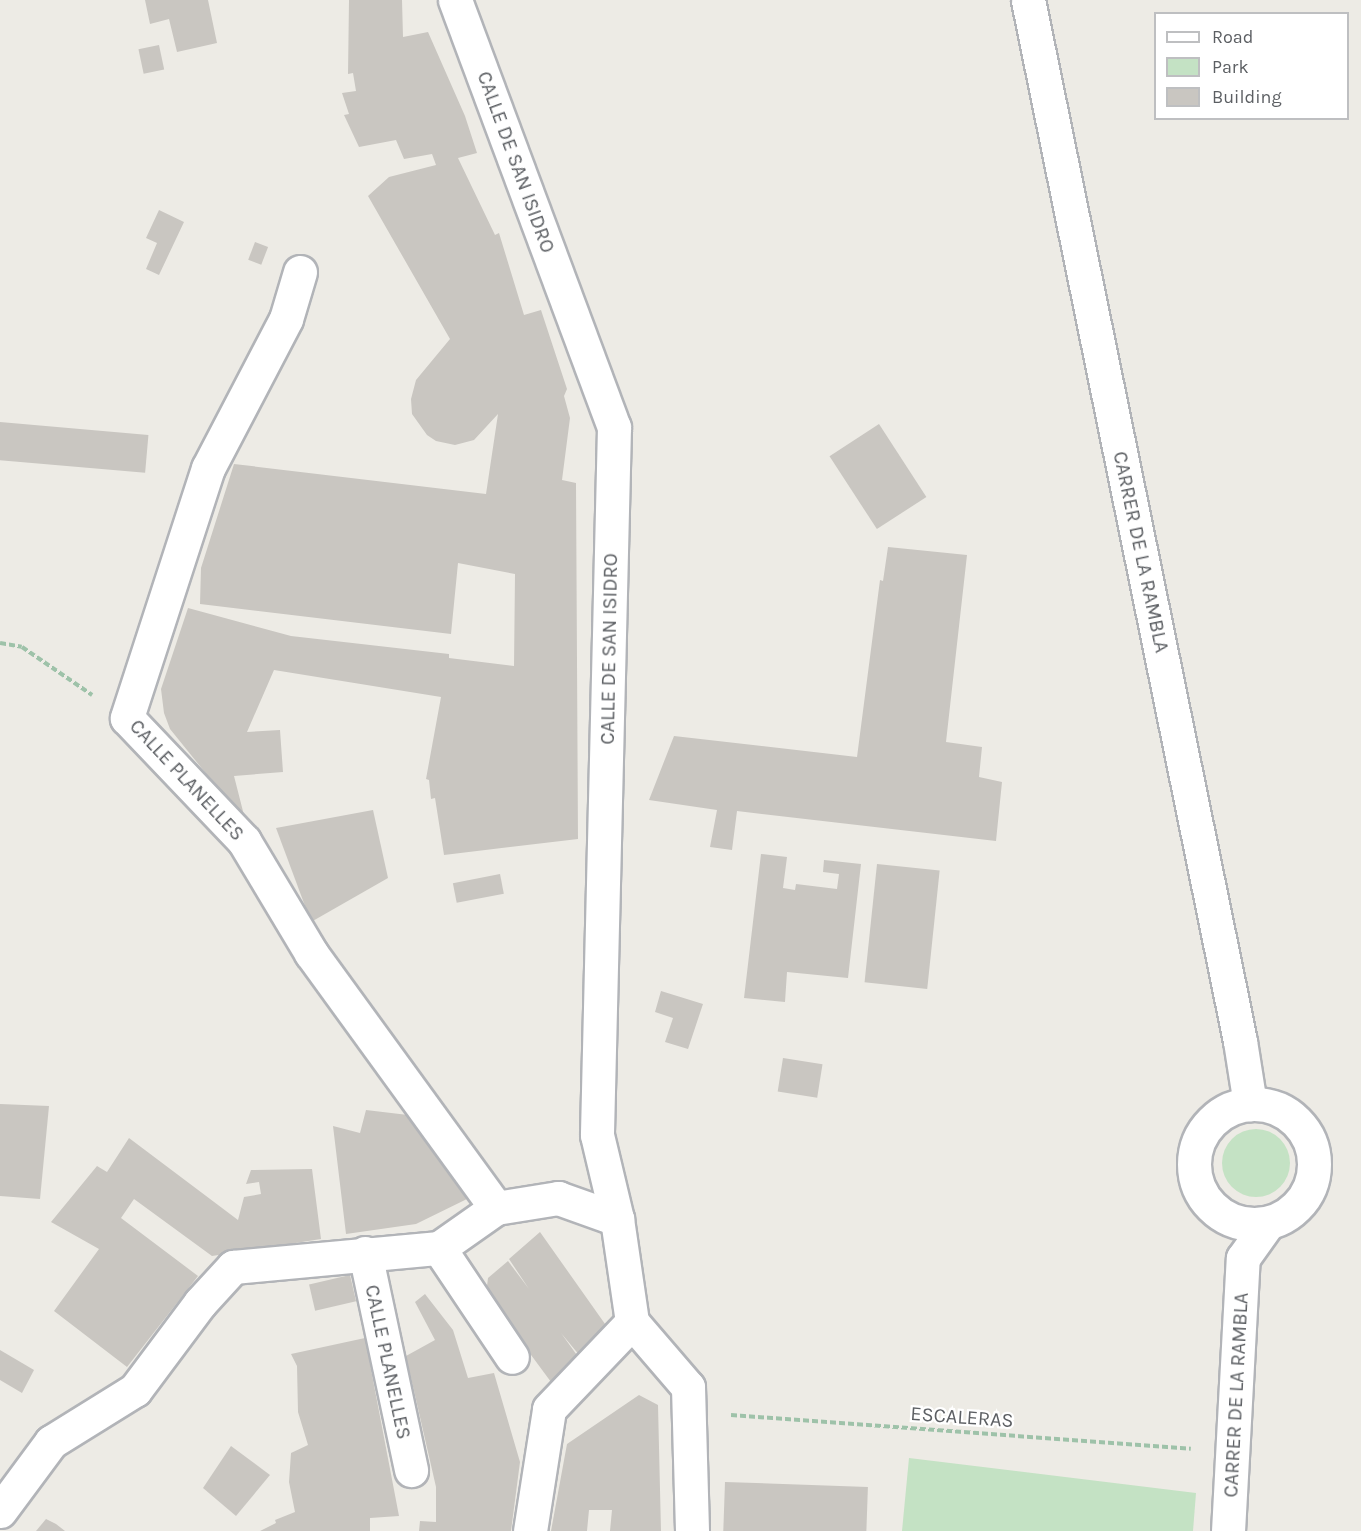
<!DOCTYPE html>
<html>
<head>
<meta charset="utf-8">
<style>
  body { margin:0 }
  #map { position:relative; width:1361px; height:1531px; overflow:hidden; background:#edebe5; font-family:Karla,sans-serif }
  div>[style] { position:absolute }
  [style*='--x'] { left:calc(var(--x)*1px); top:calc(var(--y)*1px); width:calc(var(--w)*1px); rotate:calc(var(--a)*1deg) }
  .green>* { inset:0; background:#c4e2c4 }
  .round { border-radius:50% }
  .building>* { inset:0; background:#c9c6c1; transform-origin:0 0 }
  .path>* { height:4px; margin-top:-2px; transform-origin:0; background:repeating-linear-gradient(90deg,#9ec2a9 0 6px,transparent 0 9px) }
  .roads { filter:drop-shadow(2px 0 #b2b4b8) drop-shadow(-2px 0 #b2b4b8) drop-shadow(0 2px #b2b4b8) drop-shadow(0 -2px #b2b4b8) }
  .minor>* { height:33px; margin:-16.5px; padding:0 16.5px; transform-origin:16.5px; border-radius:16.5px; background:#fff }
  .minor>.ring { margin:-16.5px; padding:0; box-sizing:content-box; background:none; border:33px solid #fff; border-radius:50% }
  span { translate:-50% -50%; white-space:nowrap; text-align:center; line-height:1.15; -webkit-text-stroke:4.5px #fff; paint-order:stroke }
  .street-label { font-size:20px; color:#5c5f63 }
  .legend { position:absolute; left:1154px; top:12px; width:195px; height:108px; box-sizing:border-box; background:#fff; border:2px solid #bebfc1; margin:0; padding:8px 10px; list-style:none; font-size:18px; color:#5c5f63 }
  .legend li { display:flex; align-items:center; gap:12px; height:30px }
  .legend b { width:30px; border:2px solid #bebfc1 }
</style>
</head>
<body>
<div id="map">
  <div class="green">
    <i class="round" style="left:1222px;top:1129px;width:68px;height:68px"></i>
    <i style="clip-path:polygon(909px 1458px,1196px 1493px,1193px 1531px,902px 1531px)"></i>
  </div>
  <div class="building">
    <i style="clip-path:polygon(145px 0,208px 0,217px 43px,177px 52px,169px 19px,150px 24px)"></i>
    <i style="clip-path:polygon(349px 0,402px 0,403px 37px,428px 32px,465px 116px,477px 153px,458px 158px,495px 235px,499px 233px,524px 315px,541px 310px,567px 389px,564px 396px,570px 418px,562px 480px,576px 483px,578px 839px,444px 855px,435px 798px,431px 799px,429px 780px,426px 779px,441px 697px,274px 670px,247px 732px,280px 730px,283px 772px,234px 776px,246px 823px,170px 729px,164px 713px,161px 689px,188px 608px,291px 636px,449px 654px,449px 658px,514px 666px,515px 574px,458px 563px,451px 634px,200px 604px,201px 568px,234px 464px,486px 494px,498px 414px,474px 440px,455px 445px,436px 441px,427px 435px,412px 414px,411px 399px,416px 380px,450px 339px,368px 196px,389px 177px,436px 165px,432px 154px,404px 159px,396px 140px,359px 147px,344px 115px,349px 114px,342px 93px,356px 91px,353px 73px,348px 74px)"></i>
    <i style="left:159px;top:45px;width:25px;height:21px;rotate:78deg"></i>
    <i style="clip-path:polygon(159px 210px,184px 222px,159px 275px,146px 269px,157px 243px,146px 238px)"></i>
    <i style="left:255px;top:242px;width:14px;height:19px;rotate:21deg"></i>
    <i style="left:0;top:422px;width:149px;height:38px;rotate:5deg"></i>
    <i style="left:879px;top:424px;width:87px;height:59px;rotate:57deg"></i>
    <i style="clip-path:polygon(888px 547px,967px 555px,946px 742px,982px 747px,979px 777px,1002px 782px,996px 841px,737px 811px,732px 850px,710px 847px,717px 810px,649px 800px,674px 736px,857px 757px,880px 580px,883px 581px)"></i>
    <i style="clip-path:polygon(373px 810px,388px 878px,311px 922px,276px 828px)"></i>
    <i style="clip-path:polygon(761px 854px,787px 857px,783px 888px,795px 890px,796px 884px,837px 889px,839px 874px,823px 872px,824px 860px,861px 864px,848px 978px,787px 972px,785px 1002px,744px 998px)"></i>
    <i style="left:877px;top:864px;width:63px;height:119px;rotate:6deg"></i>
    <i style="left:500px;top:874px;width:20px;height:48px;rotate:79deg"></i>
    <i style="clip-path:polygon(661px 991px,703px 1004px,688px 1049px,665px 1042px,673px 1018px,655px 1012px)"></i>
    <i style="left:783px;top:1058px;width:40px;height:34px;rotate:9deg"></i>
    <i style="clip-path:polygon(0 1104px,49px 1106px,40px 1199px,0 1196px)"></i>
    <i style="clip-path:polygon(366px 1110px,408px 1115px,469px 1198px,416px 1224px,346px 1234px,333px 1126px,360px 1133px)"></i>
    <i style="clip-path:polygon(129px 1138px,238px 1220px,244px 1197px,261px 1194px,259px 1182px,246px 1184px,251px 1170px,312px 1169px,321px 1239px,212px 1256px,134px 1199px,121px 1218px,198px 1276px,127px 1367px,54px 1311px,99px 1249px,51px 1222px,97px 1166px,107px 1172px)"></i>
    <i style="clip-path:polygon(540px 1232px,610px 1331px,580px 1356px,561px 1333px,579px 1358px,551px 1382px,486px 1294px,488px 1278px,508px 1261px,529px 1289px,509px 1259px)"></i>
    <i style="left:350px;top:1275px;width:27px;height:42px;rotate:77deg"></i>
    <i style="clip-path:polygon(425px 1294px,453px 1330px,468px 1378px,494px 1373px,520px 1462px,511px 1531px,419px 1531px,420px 1521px,436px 1522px,436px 1487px,406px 1356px,435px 1340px,415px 1302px)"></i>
    <i style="clip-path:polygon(365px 1338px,399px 1516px,370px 1518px,370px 1531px,260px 1531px,276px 1523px,275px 1520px,295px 1512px,289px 1482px,291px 1453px,308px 1445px,298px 1412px,297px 1366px,291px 1354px)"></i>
    <i style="clip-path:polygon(0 1350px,34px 1370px,22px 1393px,0 1380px)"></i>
    <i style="clip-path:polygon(639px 1395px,658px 1405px,661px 1531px,610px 1531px,612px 1510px,589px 1510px,587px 1531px,551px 1531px,567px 1444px)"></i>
    <i style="clip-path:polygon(231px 1446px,270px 1475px,236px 1516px,203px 1488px)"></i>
    <i style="left:725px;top:1482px;width:143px;height:49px;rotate:2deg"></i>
    <i style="clip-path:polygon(46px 1519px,56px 1524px,65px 1531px,36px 1531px)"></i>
  </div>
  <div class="path">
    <i style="--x:0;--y:643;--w:22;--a:10"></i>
    <i style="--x:22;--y:647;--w:85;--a:34.4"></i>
    <i style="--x:731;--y:1415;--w:461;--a:4.2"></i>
  </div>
  <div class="roads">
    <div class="minor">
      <i style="--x:455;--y:0;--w:456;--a:69.6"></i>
      <i style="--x:614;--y:427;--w:708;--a:91.38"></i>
      <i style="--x:597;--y:1135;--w:86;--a:76.6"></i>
      <i style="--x:617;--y:1219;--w:104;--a:81.7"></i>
      <i style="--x:1028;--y:0;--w:1062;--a:78.49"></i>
      <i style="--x:1240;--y:1041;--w:64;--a:81"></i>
      <i style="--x:300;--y:272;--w:49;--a:106.6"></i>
      <i style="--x:286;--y:319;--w:168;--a:117.6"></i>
      <i style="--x:208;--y:468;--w:263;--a:108"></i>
      <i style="--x:127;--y:718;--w:170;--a:46.4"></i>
      <i style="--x:244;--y:841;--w:131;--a:59.1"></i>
      <i style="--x:311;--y:953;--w:315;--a:54"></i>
      <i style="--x:496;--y:1208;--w:63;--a:-9.2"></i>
      <i style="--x:558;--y:1198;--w:63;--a:19.6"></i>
      <i class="ring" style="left:1194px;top:1104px;width:87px;height:87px"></i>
      <i style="--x:439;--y:1248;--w:131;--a:56.2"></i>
      <i style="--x:365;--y:1253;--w:222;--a:78"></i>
      <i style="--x:632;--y:1322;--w:86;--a:49.3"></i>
      <i style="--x:688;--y:1387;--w:144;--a:88.4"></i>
      <i style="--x:0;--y:1511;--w:86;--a:-53.5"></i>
      <i style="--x:51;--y:1442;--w:99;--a:-31.8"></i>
      <i style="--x:135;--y:1390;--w:109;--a:-53.2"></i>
      <i style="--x:200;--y:1303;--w:49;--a:-47.5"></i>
      <i style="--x:233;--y:1267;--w:207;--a:-5.3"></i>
      <i style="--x:439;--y:1248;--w:70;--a:-35.1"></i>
      <i style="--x:530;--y:1531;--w:123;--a:-81.1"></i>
      <i style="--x:549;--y:1409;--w:120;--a:-46.3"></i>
      <i style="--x:1228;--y:1531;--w:273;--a:-86.9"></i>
      <i style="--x:1243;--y:1258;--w:43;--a:-54.5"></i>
    </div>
  </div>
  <div class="street-label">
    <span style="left:516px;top:162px;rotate:70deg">CALLE DE SAN ISIDRO</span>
    <span style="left:1141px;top:552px;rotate:78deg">CARRER DE LA RAMBLA</span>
    <span style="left:609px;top:649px;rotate:-89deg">CALLE DE SAN ISIDRO</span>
    <span style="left:187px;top:780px;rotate:47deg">CALLE PLANELLES</span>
    <span style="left:388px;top:1362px;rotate:78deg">CALLE PLANELLES</span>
    <span style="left:1236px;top:1395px;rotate:-87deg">CARRER DE LA RAMBLA</span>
    <span style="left:962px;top:1417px;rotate:4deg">ESCALERAS</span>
  </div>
  <ul class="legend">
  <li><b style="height:8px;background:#fff"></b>Road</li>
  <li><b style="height:16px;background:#c4e2c4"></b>Park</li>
  <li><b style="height:16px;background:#c9c6c1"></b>Building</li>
  </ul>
</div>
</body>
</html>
